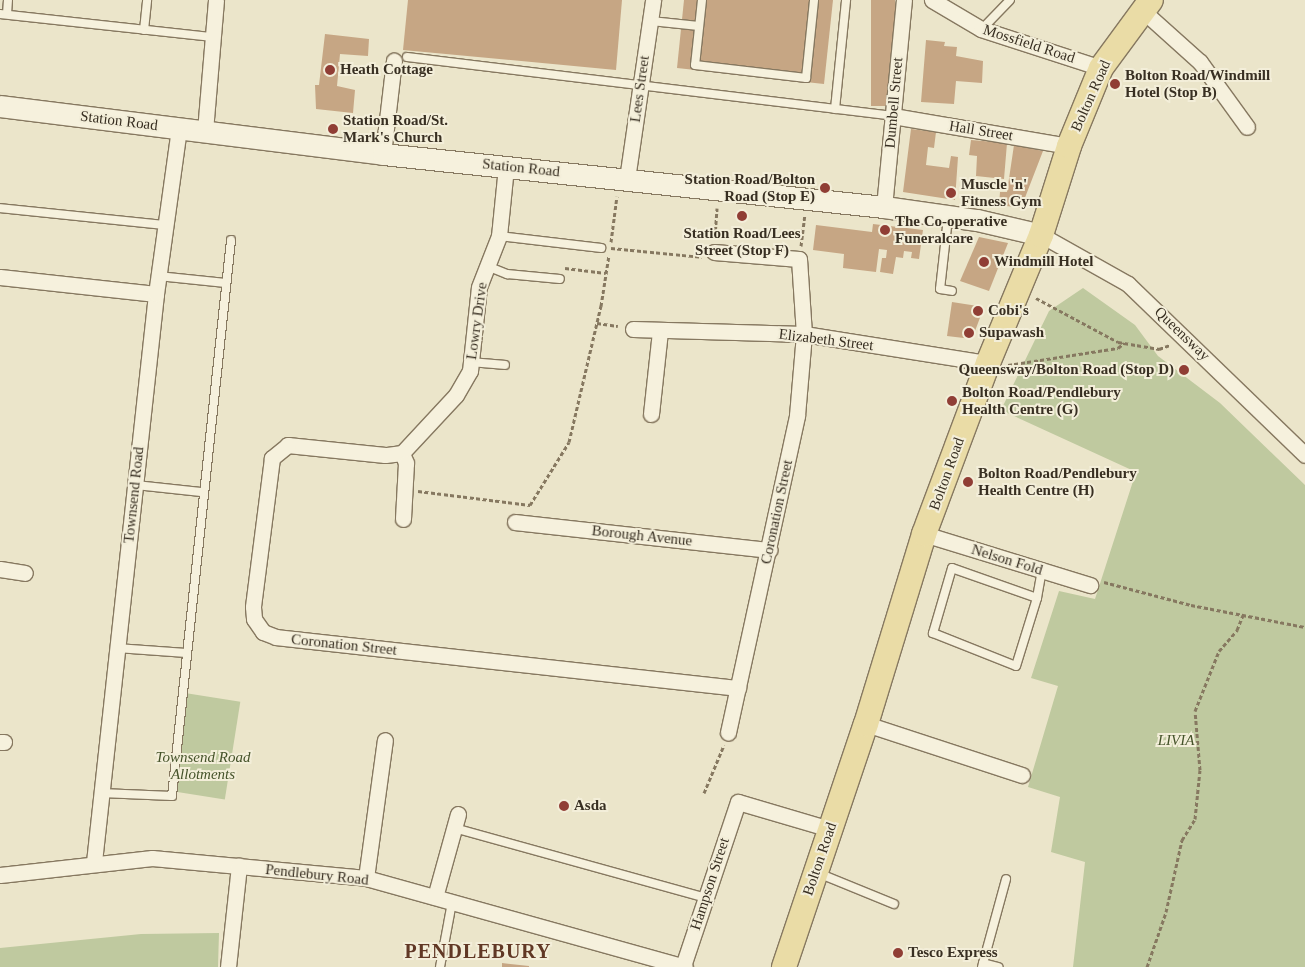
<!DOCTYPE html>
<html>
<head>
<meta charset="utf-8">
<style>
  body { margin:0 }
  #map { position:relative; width:1305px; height:967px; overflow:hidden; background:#ebe5ca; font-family:Georgia,serif }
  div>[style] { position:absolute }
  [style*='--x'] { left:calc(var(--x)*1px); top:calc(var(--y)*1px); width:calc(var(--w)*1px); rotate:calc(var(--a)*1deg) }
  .green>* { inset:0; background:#bfc99f; transform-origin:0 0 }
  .building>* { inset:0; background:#c6a684; transform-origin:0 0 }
  .path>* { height:3px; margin-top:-1.5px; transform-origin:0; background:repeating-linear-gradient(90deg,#867860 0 4px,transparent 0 6.5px) }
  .roads { filter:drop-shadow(1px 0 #867860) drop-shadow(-1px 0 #867860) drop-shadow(0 1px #867860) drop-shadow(0 -1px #867860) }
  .service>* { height:8px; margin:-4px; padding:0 4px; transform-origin:4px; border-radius:4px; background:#f6f1dd }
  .minor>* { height:15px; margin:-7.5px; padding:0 7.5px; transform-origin:7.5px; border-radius:7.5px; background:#f6f1dd }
  .secondary>* { height:21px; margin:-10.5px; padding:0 10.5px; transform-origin:10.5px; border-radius:10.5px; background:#f6f1dd }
  .primary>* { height:24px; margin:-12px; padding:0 12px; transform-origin:12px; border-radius:12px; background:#eadca6 }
  .dots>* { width:14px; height:14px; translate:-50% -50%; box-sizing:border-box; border:2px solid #f3eed9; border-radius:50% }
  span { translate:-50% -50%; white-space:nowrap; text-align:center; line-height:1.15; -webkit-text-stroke:4px #f3eed9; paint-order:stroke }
  .street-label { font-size:15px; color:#382f22 }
  .poi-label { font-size:15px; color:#382f22; font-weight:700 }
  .left { translate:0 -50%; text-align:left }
  .right { translate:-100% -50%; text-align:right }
  .park-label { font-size:15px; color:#45532a; font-style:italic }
  .district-label { font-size:20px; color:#613825; font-weight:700; letter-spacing:1px }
</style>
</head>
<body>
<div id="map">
  <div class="green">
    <i style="clip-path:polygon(1083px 288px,1135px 325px,1158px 356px,1220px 403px,1305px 485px,1305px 967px,1073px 967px,1085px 862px,1051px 852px,1060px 797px,1028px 787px,1058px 686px,1031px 678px,1059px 591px,1095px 599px,1136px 472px,1001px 410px,1049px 311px)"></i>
    <i style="left:185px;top:693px;width:56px;height:99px;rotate:9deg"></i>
    <i style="clip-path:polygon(219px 933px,218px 967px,0 967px,0 948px,141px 934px)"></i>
  </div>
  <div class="building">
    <i style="clip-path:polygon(408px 0,622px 0,616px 70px,403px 50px)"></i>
    <i style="clip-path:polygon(684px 0,833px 0,824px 84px,677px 68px)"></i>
    <i style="left:871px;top:0;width:24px;height:106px"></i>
    <i style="clip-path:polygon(325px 34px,369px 39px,368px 56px,340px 54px,337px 86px,355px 90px,353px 113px,316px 109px,315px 85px,319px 85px)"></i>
    <i style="clip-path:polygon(926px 40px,945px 42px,944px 46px,957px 47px,956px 56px,983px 61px,982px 83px,956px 81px,954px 104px,921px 102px)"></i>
    <i style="clip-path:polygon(911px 129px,936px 132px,934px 148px,928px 147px,926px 165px,949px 168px,951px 156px,958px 157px,955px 200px,903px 192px)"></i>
    <i style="clip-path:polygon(971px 140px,1007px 143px,1004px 179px,976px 176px,977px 156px,969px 155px)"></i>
    <i style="clip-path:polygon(1014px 145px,1043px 151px,1021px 208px,999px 205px,1000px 192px,1007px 192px)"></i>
    <i style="clip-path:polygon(873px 224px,923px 230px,919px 259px,911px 258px,912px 252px,904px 251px,903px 258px,896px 257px,893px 274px,880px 272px,882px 258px,886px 258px,887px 250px,879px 249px,876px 272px,843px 268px,844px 254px,813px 250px,816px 225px,872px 232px)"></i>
    <i style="clip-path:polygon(979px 237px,1008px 243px,989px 291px,960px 281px)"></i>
    <i style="clip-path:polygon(952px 302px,984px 307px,972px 339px,947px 336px)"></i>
    <i style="clip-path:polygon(502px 963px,529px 966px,529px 967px,502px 967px)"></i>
  </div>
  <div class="path">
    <i style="--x:715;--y:237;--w:29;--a:-86"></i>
    <i style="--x:611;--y:242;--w:46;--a:-82.6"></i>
    <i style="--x:801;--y:246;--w:31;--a:-83"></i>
    <i style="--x:611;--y:248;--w:91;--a:5.6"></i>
    <i style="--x:565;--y:268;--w:41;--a:7"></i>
    <i style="--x:1036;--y:298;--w:93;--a:28.2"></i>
    <i style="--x:1118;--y:342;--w:42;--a:9.7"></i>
    <i style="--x:1159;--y:349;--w:12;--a:-20"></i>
    <i style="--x:597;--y:323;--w:21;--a:8"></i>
    <i style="--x:1008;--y:365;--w:111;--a:-8.8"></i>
    <i style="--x:1118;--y:348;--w:8;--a:-40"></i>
    <i style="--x:418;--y:491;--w:113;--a:7.1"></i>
    <i style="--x:530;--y:505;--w:74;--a:-58.2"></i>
    <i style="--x:569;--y:442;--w:140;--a:-76.8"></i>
    <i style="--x:601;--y:306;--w:52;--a:-81.1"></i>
    <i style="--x:1104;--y:582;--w:90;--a:14.8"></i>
    <i style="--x:1191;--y:605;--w:116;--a:10.9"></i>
    <i style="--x:704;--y:793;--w:52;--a:-67.4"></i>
    <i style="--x:1147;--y:967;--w:58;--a:-70.9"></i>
    <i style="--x:1166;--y:912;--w:74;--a:-77.5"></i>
    <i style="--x:1182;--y:840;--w:25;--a:-58"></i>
    <i style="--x:1195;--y:819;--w:49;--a:-84.2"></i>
    <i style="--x:1200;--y:770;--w:59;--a:-94.8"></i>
    <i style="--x:1195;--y:711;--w:65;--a:-68.2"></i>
    <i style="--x:1219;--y:651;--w:28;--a:-49"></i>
    <i style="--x:1237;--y:630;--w:16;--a:-68"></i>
  </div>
  <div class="roads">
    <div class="service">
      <i style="--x:702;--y:0;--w:65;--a:96.1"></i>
      <i style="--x:695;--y:65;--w:112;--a:6.7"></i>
      <i style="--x:806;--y:78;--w:78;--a:-84.1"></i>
      <i style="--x:0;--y:14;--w:214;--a:6.2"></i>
      <i style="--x:7;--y:14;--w:14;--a:-86"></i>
      <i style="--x:651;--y:21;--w:48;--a:5.9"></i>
      <i style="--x:982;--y:29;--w:40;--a:-46"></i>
      <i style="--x:144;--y:30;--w:30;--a:-84"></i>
      <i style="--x:407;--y:57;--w:490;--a:6.9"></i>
      <i style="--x:835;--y:109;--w:110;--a:-84.2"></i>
      <i style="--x:0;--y:208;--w:166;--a:5.9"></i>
      <i style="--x:948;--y:218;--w:71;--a:96.4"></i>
      <i style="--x:940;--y:289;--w:12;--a:9"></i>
      <i style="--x:499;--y:236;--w:103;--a:6.7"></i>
      <i style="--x:487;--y:266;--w:22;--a:22"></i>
      <i style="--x:507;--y:274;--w:53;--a:5.4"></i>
      <i style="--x:158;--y:276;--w:68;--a:5.9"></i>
      <i style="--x:471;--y:362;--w:34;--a:5"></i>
      <i style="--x:135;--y:485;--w:67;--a:6"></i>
      <i style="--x:1037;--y:598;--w:90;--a:-160.6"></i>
      <i style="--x:952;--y:568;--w:68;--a:106.3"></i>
      <i style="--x:933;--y:633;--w:89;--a:21.7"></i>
      <i style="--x:1016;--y:666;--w:71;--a:-72.8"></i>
      <i style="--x:1037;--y:598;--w:28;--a:-80"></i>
      <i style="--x:117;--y:648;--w:69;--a:4.1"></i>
      <i style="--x:101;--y:793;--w:71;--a:2.4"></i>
      <i style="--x:172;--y:796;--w:559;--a:-83.94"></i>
      <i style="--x:454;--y:828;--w:262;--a:15.5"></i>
      <i style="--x:818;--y:873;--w:82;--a:22.2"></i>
      <i style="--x:983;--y:963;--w:16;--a:15"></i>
      <i style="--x:440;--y:967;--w:66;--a:-79.5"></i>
      <i style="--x:982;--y:967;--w:91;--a:-74.7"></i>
    </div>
    <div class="minor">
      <i style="--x:932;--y:0;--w:57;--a:30.6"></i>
      <i style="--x:981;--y:29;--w:126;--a:18"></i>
      <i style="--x:1142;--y:10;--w:78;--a:41.9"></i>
      <i style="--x:1200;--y:62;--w:80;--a:54.1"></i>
      <i style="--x:893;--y:116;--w:179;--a:9.7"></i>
      <i style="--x:205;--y:131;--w:131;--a:-85.2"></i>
      <i style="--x:383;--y:154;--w:94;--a:-83.3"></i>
      <i style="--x:627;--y:179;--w:181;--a:-81.7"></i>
      <i style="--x:884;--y:207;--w:208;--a:-84.5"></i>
      <i style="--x:1041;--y:235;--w:100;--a:29.4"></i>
      <i style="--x:1128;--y:284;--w:246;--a:44"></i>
      <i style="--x:714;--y:252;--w:85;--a:4.7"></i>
      <i style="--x:799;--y:259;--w:75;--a:86.2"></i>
      <i style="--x:804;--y:334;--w:82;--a:94.9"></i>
      <i style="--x:797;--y:416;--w:324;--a:102.3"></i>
      <i style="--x:0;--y:277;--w:157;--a:6.2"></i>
      <i style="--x:633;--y:329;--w:171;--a:1.7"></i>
      <i style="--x:804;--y:334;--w:186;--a:9"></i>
      <i style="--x:651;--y:414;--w:83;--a:-83.8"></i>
      <i style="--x:402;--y:453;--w:17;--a:173"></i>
      <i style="--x:385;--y:455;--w:98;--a:-174.1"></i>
      <i style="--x:288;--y:445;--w:21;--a:141"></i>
      <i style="--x:272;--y:458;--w:150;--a:97.3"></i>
      <i style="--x:253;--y:607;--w:12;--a:85"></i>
      <i style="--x:254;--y:619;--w:16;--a:55"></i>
      <i style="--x:263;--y:632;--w:14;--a:21"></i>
      <i style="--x:276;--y:637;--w:465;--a:6.3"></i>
      <i style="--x:402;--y:453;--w:79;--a:-47"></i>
      <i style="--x:456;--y:395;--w:28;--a:-60"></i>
      <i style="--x:470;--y:371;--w:84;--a:-83.9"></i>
      <i style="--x:479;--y:287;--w:55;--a:-68.6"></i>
      <i style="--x:499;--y:236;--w:69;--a:-84.2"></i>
      <i style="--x:402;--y:453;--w:11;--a:68"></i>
      <i style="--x:406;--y:463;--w:56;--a:93.1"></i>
      <i style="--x:515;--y:522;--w:256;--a:6.3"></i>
      <i style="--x:924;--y:534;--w:174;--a:17.1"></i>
      <i style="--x:0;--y:569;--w:25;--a:9"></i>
      <i style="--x:866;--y:724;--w:164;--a:18.1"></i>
      <i style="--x:0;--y:742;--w:4;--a:0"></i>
      <i style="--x:94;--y:862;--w:571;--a:-83.77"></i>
      <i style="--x:156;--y:294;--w:167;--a:-82.1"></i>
      <i style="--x:0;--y:875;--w:153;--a:-6.4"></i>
      <i style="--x:152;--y:858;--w:215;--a:5.3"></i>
      <i style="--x:366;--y:878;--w:331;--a:15.6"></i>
      <i style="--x:366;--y:878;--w:139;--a:-82.2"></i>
      <i style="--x:435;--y:897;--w:86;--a:-74.5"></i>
      <i style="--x:683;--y:966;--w:173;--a:-71.5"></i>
      <i style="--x:738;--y:802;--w:96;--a:16.4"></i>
      <i style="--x:228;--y:967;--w:102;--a:-83.8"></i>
    </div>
    <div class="secondary">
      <i style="--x:0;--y:106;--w:386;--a:7.1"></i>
      <i style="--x:383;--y:154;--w:504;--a:6.04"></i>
      <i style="--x:884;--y:207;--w:94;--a:8"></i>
      <i style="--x:977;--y:220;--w:66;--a:13.2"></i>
    </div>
    <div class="primary">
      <i style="--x:784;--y:967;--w:256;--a:-71.4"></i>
      <i style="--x:866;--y:724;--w:199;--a:-73"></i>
      <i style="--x:924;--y:534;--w:183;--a:-69.5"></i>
      <i style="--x:988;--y:363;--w:139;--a:-67.5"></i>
      <i style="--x:1041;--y:235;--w:93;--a:-72.5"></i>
      <i style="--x:1069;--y:146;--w:84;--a:-67.7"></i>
      <i style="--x:1101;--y:68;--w:84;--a:-53.7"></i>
    </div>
  </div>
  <div class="dots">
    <i style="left:330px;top:70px;background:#903e35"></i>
    <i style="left:1115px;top:84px;background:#903e35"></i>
    <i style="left:333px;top:129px;background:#903e35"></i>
    <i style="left:825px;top:188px;background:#903e35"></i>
    <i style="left:951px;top:193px;background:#903e35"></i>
    <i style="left:742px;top:216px;background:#903e35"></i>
    <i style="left:885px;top:230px;background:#903e35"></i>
    <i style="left:984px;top:262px;background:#903e35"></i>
    <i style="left:978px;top:311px;background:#903e35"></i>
    <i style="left:969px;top:333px;background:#903e35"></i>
    <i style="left:1184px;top:370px;background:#903e35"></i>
    <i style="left:952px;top:401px;background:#903e35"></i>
    <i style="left:968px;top:482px;background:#903e35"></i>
    <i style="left:564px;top:806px;background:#903e35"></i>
    <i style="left:898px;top:953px;background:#903e35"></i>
  </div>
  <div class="street-label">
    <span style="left:1029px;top:44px;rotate:18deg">Mossfield Road</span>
    <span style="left:640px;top:89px;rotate:-82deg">Lees Street</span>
    <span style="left:1091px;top:96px;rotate:-66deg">Bolton Road</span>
    <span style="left:894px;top:103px;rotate:-85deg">Dumbell Street</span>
    <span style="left:119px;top:121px;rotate:7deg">Station Road</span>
    <span style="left:981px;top:131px;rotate:9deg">Hall Street</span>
    <span style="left:521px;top:168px;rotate:6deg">Station Road</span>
    <span style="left:477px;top:321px;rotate:-82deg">Lowry Drive</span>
    <span style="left:1182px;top:334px;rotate:44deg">Queensway</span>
    <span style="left:826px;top:340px;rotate:7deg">Elizabeth Street</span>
    <span style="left:947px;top:474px;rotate:-70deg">Bolton Road</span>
    <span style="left:134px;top:495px;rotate:-84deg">Townsend Road</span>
    <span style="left:777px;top:512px;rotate:-78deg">Coronation Street</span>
    <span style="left:642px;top:536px;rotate:6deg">Borough Avenue</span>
    <span style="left:1007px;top:560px;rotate:17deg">Nelson Fold</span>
    <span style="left:344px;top:645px;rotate:6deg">Coronation Street</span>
    <span style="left:820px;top:859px;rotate:-71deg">Bolton Road</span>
    <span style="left:317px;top:875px;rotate:6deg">Pendlebury Road</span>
    <span style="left:710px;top:884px;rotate:-72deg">Hampson Street</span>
  </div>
  <div class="poi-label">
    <span class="left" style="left:340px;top:70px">Heath Cottage</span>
    <span class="left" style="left:1125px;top:84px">Bolton Road/Windmill<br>Hotel (Stop B)</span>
    <span class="left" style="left:343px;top:129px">Station Road/St.<br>Mark's Church</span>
    <span class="right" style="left:815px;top:188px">Station Road/Bolton<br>Road (Stop E)</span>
    <span class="left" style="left:961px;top:193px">Muscle 'n'<br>Fitness Gym</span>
    <span class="left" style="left:895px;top:230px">The Co-operative<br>Funeralcare</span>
    <span style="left:742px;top:242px">Station Road/Lees<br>Street (Stop F)</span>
    <span class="left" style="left:994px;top:262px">Windmill Hotel</span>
    <span class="left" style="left:988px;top:311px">Cobi's</span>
    <span class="left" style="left:979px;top:333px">Supawash</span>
    <span class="right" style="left:1174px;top:370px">Queensway/Bolton Road (Stop D)</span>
    <span class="left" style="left:962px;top:401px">Bolton Road/Pendlebury<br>Health Centre (G)</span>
    <span class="left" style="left:978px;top:482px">Bolton Road/Pendlebury<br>Health Centre (H)</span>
    <span class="left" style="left:574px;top:806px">Asda</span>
    <span class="left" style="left:908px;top:953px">Tesco Express</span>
  </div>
  <div class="park-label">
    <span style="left:1176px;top:741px">LIVIA</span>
    <span style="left:203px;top:766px">Townsend Road<br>Allotments</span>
  </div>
  <div class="district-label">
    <span style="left:478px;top:951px">PENDLEBURY</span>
  </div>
</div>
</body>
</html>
